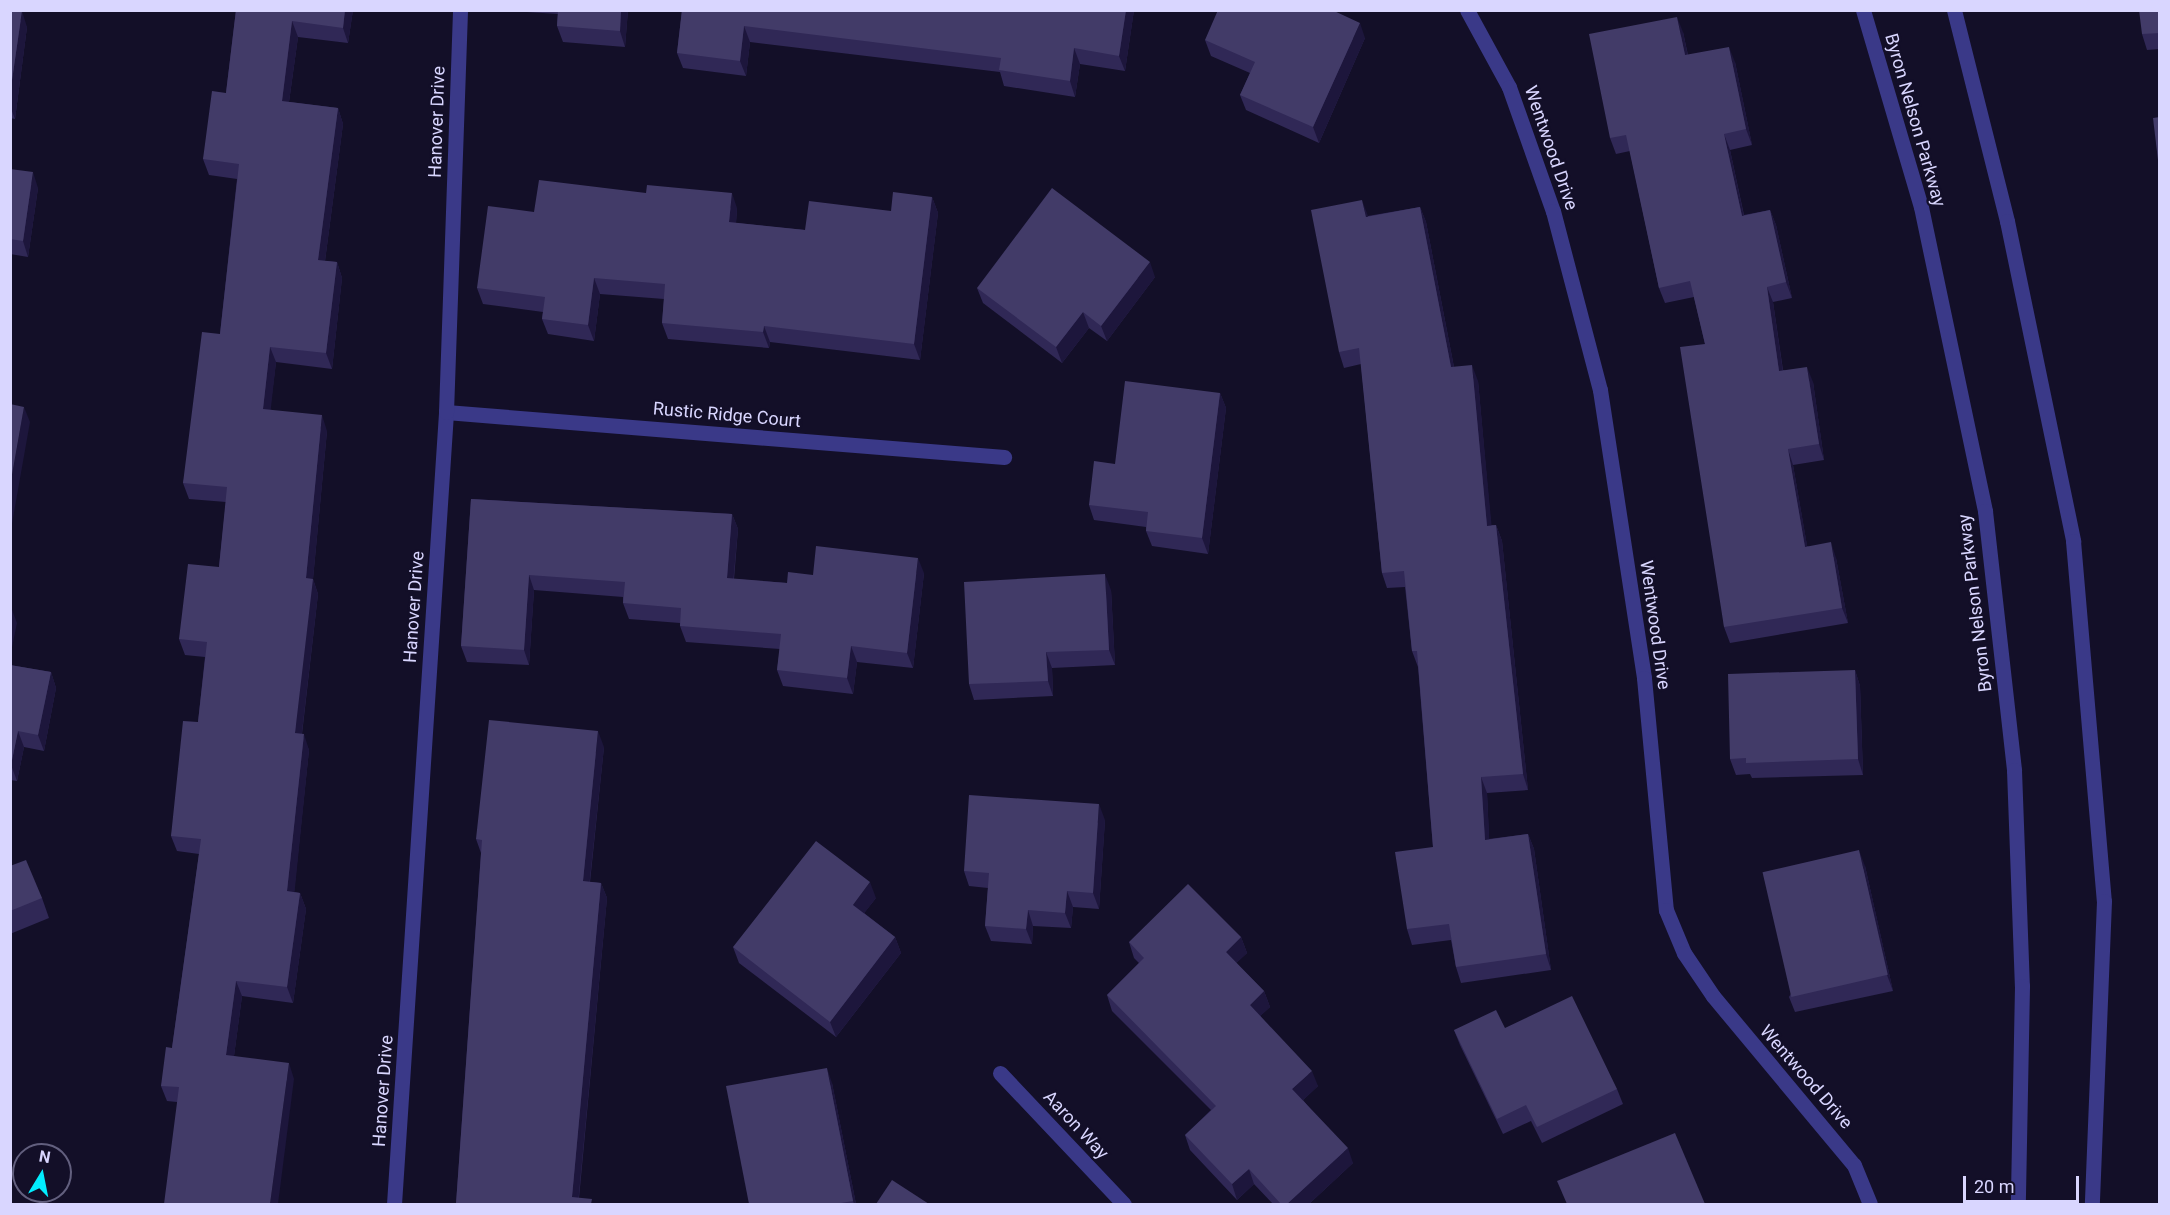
<!DOCTYPE html>
<html>
<head>
<meta charset="utf-8">
<style>
  body { margin:0 }
  #map { position:relative; width:2170px; height:1215px; overflow:hidden; background:#130f28; font-family:Roboto,sans-serif }
  div>[style] { position:absolute }
  [style*='--x'] { left:calc(var(--x)*1px); top:calc(var(--y)*1px); width:calc(var(--w)*1px); rotate:calc(var(--a)*1deg) }
  .minor>* { height:15px; margin:-7.5px; padding:0 7.5px; transform-origin:7.5px; border-radius:7.5px; background:#3a3988 }
  .tertiary>* { height:15px; margin:-7.5px; padding:0 7.5px; transform-origin:7.5px; border-radius:7.5px; background:#3a3988 }
  .wall>* { inset:0; background:#302856 }
  .shaded-wall>* { inset:0; background:#1d163c }
  .building>* { inset:0; background:#423b68; transform-origin:0 0 }
  span { translate:-50% -50%; white-space:nowrap; text-align:center; line-height:1.15; -webkit-text-stroke:4.5px #130f28; paint-order:stroke }
  .street-label { font-size:18px; color:#d9d6ff }
  .frame { position:absolute; inset:0; border:12px solid #d9d6ff; pointer-events:none }
  .north { position:absolute; left:12px; top:1143px; width:60px; height:60px; box-sizing:border-box; background:#130f28; border:2px solid #625f7e; border-radius:50%; rotate:10deg; font-size:16px; font-weight:700; line-height:24px; text-align:center; color:#d9d6ff }
  .north::after { content:''; display:block; margin:auto; width:21px; height:27px; background:#02edff; clip-path:polygon(50% 0,100% 100%,50% 72%,0 100%) }
  .scale { position:absolute; left:1963px; top:1176px; width:116px; height:27px; box-sizing:border-box; border:3px solid #d9d6ff; border-top:0; padding-left:8px; font-size:18px; line-height:21px; white-space:nowrap; color:#d9d6ff; -webkit-text-stroke:4px #130f28; paint-order:stroke }
</style>
</head>
<body>
<div id="map">
  <div class="minor">
    <i style="--x:1467;--y:10;--w:88;--a:61.4"></i>
    <i style="--x:1509;--y:87;--w:132;--a:70.5"></i>
    <i style="--x:1553;--y:211;--w:185;--a:75.3"></i>
    <i style="--x:1600;--y:390;--w:291;--a:81.3"></i>
    <i style="--x:1644;--y:678;--w:233;--a:84.6"></i>
    <i style="--x:1666;--y:910;--w:47;--a:67.3"></i>
    <i style="--x:1684;--y:953;--w:52;--a:56"></i>
    <i style="--x:1713;--y:996;--w:220;--a:50.2"></i>
    <i style="--x:1854;--y:1165;--w:42;--a:67.7"></i>
    <i style="--x:446;--y:412;--w:560;--a:4.61"></i>
    <i style="--x:1000;--y:1073;--w:180;--a:46.6"></i>
    <i style="--x:394;--y:1204;--w:794;--a:-86.24"></i>
    <i style="--x:446;--y:412;--w:402;--a:-88"></i>
  </div>
  <div class="tertiary">
    <i style="--x:1863;--y:10;--w:205;--a:73.6"></i>
    <i style="--x:1921;--y:207;--w:311;--a:78.1"></i>
    <i style="--x:1985;--y:511;--w:261;--a:83.6"></i>
    <i style="--x:2014;--y:770;--w:216;--a:87.9"></i>
    <i style="--x:2022;--y:986;--w:218;--a:91.1"></i>
    <i style="--x:1954;--y:10;--w:218;--a:75.9"></i>
    <i style="--x:2007;--y:221;--w:327;--a:78.3"></i>
    <i style="--x:2073;--y:541;--w:361;--a:85.1"></i>
    <i style="--x:2104;--y:901;--w:303;--a:92.3"></i>
  </div>
  <div class="wall">
    <i style="clip-path:polygon(10px 10px,27px 27px,15px 119px,10px 118px)"></i>
    <i style="clip-path:polygon(236px 10px,353px 10px,348px 43px,298px 37px,289px 102px,338px 108px,343px 124px,325px 261px,337px 262px,342px 278px,332px 369px,276px 362px,270px 410px,327px 431px,313px 579px,318px 594px,302px 734px,309px 750px,294px 892px,300px 893px,306px 909px,293px 1003px,242px 996px,234px 1056px,294px 1079px,177px 1102px,167px 1101px,161px 1086px,172px 1048px,199px 854px,177px 851px,171px 836px,198px 722px,205px 657px,185px 655px,179px 639px,219px 567px,226px 502px,189px 499px,183px 483px,220px 334px,237px 179px,209px 175px,203px 159px,226px 93px)"></i>
    <i style="clip-path:polygon(628px 10px,625px 47px,563px 42px,557px 26px,558px 14px,511px 11px)"></i>
    <i style="clip-path:polygon(682px 10px,1134px 10px,1125px 71px,1080px 64px,1075px 97px,1004px 86px,1000px 72px,750px 42px,746px 76px,683px 68px,677px 53px)"></i>
    <i style="clip-path:polygon(2160px 10px,2160px 49px,2147px 50px,2142px 34px)"></i>
    <i style="clip-path:polygon(1683px 32px,1688px 55px,1735px 62px,1752px 145px,1730px 150px,1744px 215px,1770px 210px,1776px 225px,1792px 298px,1773px 302px,1783px 370px,1813px 382px,1824px 460px,1793px 465px,1807px 546px,1836px 558px,1848px 623px,1730px 643px,1724px 627px,1705px 344px,1694px 297px,1665px 303px,1659px 288px,1630px 151px,1616px 154px,1610px 138px)"></i>
    <i style="clip-path:polygon(1365px 38px,1319px 143px,1246px 110px,1240px 95px,1250px 73px,1211px 56px,1205px 40px)"></i>
    <i style="clip-path:polygon(10px 169px,38px 188px,28px 257px,10px 254px)"></i>
    <i style="clip-path:polygon(932px 197px,938px 213px,920px 360px,770px 342px,769px 348px,668px 339px,662px 323px,664px 299px,600px 294px,594px 341px,548px 334px,542px 319px,543px 312px,483px 304px,477px 288px,534px 212px,737px 208px,736px 223px,805px 230px,891px 211px)"></i>
    <i style="clip-path:polygon(1420px 207px,1426px 222px,1454px 367px,1478px 381px,1491px 525px,1496px 525px,1502px 541px,1528px 790px,1487px 793px,1489px 839px,1528px 834px,1534px 849px,1551px 970px,1461px 983px,1456px 967px,1451px 940px,1412px 945px,1407px 929px,1433px 847px,1418px 667px,1412px 651px,1405px 587px,1387px 588px,1382px 573px,1361px 364px,1344px 368px,1339px 352px,1368px 216px)"></i>
    <i style="clip-path:polygon(1155px 277px,1107px 341px,1089px 328px,1062px 363px,983px 303px,977px 288px)"></i>
    <i style="clip-path:polygon(1220px 393px,1226px 408px,1208px 554px,1152px 546px,1146px 531px,1146px 527px,1094px 520px,1089px 505px,1115px 464px)"></i>
    <i style="clip-path:polygon(471px 499px,732px 514px,738px 529px,734px 579px,787px 583px,813px 575px,924px 573px,913px 668px,857px 662px,853px 694px,783px 686px,777px 670px,780px 649px,686px 642px,680px 626px,680px 623px,629px 619px,623px 603px,623px 597px,534px 590px,529px 665px,467px 662px,461px 646px)"></i>
    <i style="clip-path:polygon(1111px 590px,1115px 665px,1052px 668px,1053px 696px,974px 700px,969px 684px)"></i>
    <i style="clip-path:polygon(10px 665px,51px 672px,56px 688px,44px 751px,24px 747px,17px 781px,10px 780px)"></i>
    <i style="clip-path:polygon(1855px 670px,1860px 686px,1863px 775px,1752px 778px,1750px 774px,1736px 775px,1730px 759px)"></i>
    <i style="clip-path:polygon(604px 747px,590px 882px,601px 883px,607px 898px,579px 1198px,456px 1204px,481px 853px,476px 839px)"></i>
    <i style="clip-path:polygon(1105px 820px,1099px 909px,1073px 907px,1071px 928px,1033px 926px,1032px 944px,991px 941px,985px 926px,988px 888px,969px 886px,964px 871px)"></i>
    <i style="clip-path:polygon(10px 866px,42px 898px,49px 918px,10px 934px)"></i>
    <i style="clip-path:polygon(1865px 866px,1893px 991px,1795px 1012px,1789px 997px)"></i>
    <i style="clip-path:polygon(876px 898px,864px 913px,895px 937px,901px 953px,836px 1037px,739px 963px,733px 947px)"></i>
    <i style="clip-path:polygon(1241px 937px,1247px 953px,1236px 963px,1264px 991px,1270px 1007px,1260px 1016px,1318px 1086px,1303px 1100px,1353px 1163px,1309px 1204px,1273px 1204px,1254px 1184px,1237px 1200px,1190px 1150px,1185px 1135px,1211px 1110px,1112px 1011px,1107px 995px,1139px 963px,1134px 958px,1129px 942px)"></i>
    <i style="clip-path:polygon(1505px 1028px,1617px 1089px,1623px 1104px,1542px 1143px,1531px 1121px,1503px 1134px,1460px 1045px,1454px 1030px)"></i>
    <i style="clip-path:polygon(832px 1083px,856px 1204px,749px 1204px)"></i>
  </div>
  <div class="shaded-wall">
    <i style="clip-path:polygon(345px 10px,353px 10px,348px 43px,343px 28px)"></i>
    <i style="clip-path:polygon(621px 10px,628px 10px,625px 47px,620px 31px)"></i>
    <i style="clip-path:polygon(1126px 10px,1134px 10px,1125px 71px,1119px 56px)"></i>
    <i style="clip-path:polygon(22px 11px,27px 27px,15px 119px,10px 106px,10px 94px)"></i>
    <i style="clip-path:polygon(1677px 17px,1683px 32px,1691px 71px,1685px 55px)"></i>
    <i style="clip-path:polygon(292px 21px,298px 37px,287px 116px,282px 101px)"></i>
    <i style="clip-path:polygon(1360px 23px,1365px 38px,1319px 143px,1313px 127px)"></i>
    <i style="clip-path:polygon(744px 26px,750px 42px,746px 76px,740px 61px)"></i>
    <i style="clip-path:polygon(1729px 47px,1735px 62px,1752px 145px,1746px 129px)"></i>
    <i style="clip-path:polygon(1074px 48px,1080px 64px,1075px 97px,1070px 81px)"></i>
    <i style="clip-path:polygon(338px 108px,343px 124px,323px 276px,318px 260px)"></i>
    <i style="clip-path:polygon(1724px 134px,1730px 150px,1747px 231px,1742px 216px)"></i>
    <i style="clip-path:polygon(33px 172px,38px 188px,28px 257px,23px 241px)"></i>
    <i style="clip-path:polygon(732px 193px,737px 208px,735px 238px,729px 222px)"></i>
    <i style="clip-path:polygon(932px 197px,938px 213px,920px 360px,914px 344px)"></i>
    <i style="clip-path:polygon(1362px 200px,1368px 216px,1366px 217px)"></i>
    <i style="clip-path:polygon(1420px 207px,1426px 222px,1457px 383px,1451px 367px)"></i>
    <i style="clip-path:polygon(1770px 210px,1776px 225px,1792px 298px,1786px 282px)"></i>
    <i style="clip-path:polygon(337px 262px,342px 278px,332px 369px,326px 353px)"></i>
    <i style="clip-path:polygon(1150px 262px,1155px 277px,1107px 341px,1101px 326px)"></i>
    <i style="clip-path:polygon(594px 278px,600px 294px,594px 341px,588px 325px)"></i>
    <i style="clip-path:polygon(1767px 287px,1773px 302px,1785px 386px,1779px 371px)"></i>
    <i style="clip-path:polygon(1083px 312px,1089px 328px,1062px 363px,1056px 347px)"></i>
    <i style="clip-path:polygon(764px 326px,770px 342px,769px 348px,763px 332px)"></i>
    <i style="clip-path:polygon(270px 347px,276px 362px,269px 425px,263px 409px)"></i>
    <i style="clip-path:polygon(1472px 365px,1478px 381px,1493px 541px,1487px 526px)"></i>
    <i style="clip-path:polygon(1807px 367px,1813px 382px,1824px 460px,1819px 444px)"></i>
    <i style="clip-path:polygon(1220px 393px,1226px 408px,1208px 554px,1202px 538px)"></i>
    <i style="clip-path:polygon(24px 407px,30px 422px,10px 535px,10px 486px)"></i>
    <i style="clip-path:polygon(322px 415px,327px 431px,313px 579px,318px 594px,300px 749px,295px 733px,306px 578px)"></i>
    <i style="clip-path:polygon(1788px 449px,1793px 465px,1810px 562px,1805px 547px)"></i>
    <i style="clip-path:polygon(732px 514px,738px 529px,732px 594px,727px 578px)"></i>
    <i style="clip-path:polygon(1496px 525px,1502px 541px,1528px 790px,1523px 774px)"></i>
    <i style="clip-path:polygon(1831px 542px,1836px 558px,1848px 623px,1842px 608px)"></i>
    <i style="clip-path:polygon(918px 558px,924px 573px,913px 668px,907px 653px)"></i>
    <i style="clip-path:polygon(1105px 574px,1111px 590px,1115px 665px,1109px 650px)"></i>
    <i style="clip-path:polygon(529px 575px,534px 590px,529px 665px,524px 650px)"></i>
    <i style="clip-path:polygon(11px 607px,17px 623px,10px 657px,10px 612px)"></i>
    <i style="clip-path:polygon(851px 646px,857px 662px,853px 694px,847px 678px)"></i>
    <i style="clip-path:polygon(1046px 652px,1052px 668px,1053px 696px,1048px 681px)"></i>
    <i style="clip-path:polygon(1855px 670px,1860px 686px,1863px 775px,1858px 759px)"></i>
    <i style="clip-path:polygon(51px 672px,56px 688px,44px 751px,38px 735px)"></i>
    <i style="clip-path:polygon(18px 731px,24px 747px,17px 781px,11px 765px)"></i>
    <i style="clip-path:polygon(598px 731px,604px 747px,588px 897px,583px 881px)"></i>
    <i style="clip-path:polygon(304px 734px,309px 750px,293px 907px,287px 891px)"></i>
    <i style="clip-path:polygon(1481px 777px,1487px 793px,1490px 855px,1485px 840px)"></i>
    <i style="clip-path:polygon(1099px 804px,1105px 820px,1099px 909px,1093px 893px)"></i>
    <i style="clip-path:polygon(1528px 834px,1534px 849px,1551px 970px,1546px 954px)"></i>
    <i style="clip-path:polygon(1859px 850px,1865px 866px,1893px 991px,1887px 975px)"></i>
    <i style="clip-path:polygon(870px 882px,876px 898px,859px 920px,853px 905px)"></i>
    <i style="clip-path:polygon(601px 883px,607px 898px,578px 1204px,572px 1197px)"></i>
    <i style="clip-path:polygon(1067px 891px,1073px 907px,1071px 928px,1065px 913px)"></i>
    <i style="clip-path:polygon(300px 893px,306px 909px,293px 1003px,287px 987px)"></i>
    <i style="clip-path:polygon(1028px 910px,1033px 926px,1032px 944px,1026px 929px)"></i>
    <i style="clip-path:polygon(895px 937px,901px 953px,836px 1037px,830px 1022px)"></i>
    <i style="clip-path:polygon(1241px 937px,1247px 953px,1231px 968px,1226px 952px)"></i>
    <i style="clip-path:polygon(236px 981px,242px 996px,232px 1071px,226px 1055px)"></i>
    <i style="clip-path:polygon(1264px 991px,1270px 1007px,1256px 1020px,1250px 1005px)"></i>
    <i style="clip-path:polygon(289px 1063px,294px 1079px,278px 1204px,270px 1204px)"></i>
    <i style="clip-path:polygon(827px 1068px,832px 1083px,856px 1204px,854px 1204px,853px 1201px)"></i>
    <i style="clip-path:polygon(1312px 1071px,1318px 1086px,1298px 1105px,1292px 1089px)"></i>
    <i style="clip-path:polygon(1348px 1148px,1353px 1163px,1309px 1204px,1287px 1204px)"></i>
    <i style="clip-path:polygon(1249px 1169px,1254px 1184px,1237px 1200px,1232px 1184px)"></i>
  </div>
  <div class="building">
    <i style="clip-path:polygon(10px 10px,22px 11px,10px 94px)"></i>
    <i style="clip-path:polygon(236px 10px,345px 10px,343px 28px,292px 21px,282px 101px,338px 108px,318px 260px,337px 262px,326px 353px,270px 347px,263px 409px,322px 415px,306px 578px,313px 579px,295px 733px,304px 734px,287px 891px,300px 893px,287px 987px,236px 981px,226px 1055px,289px 1063px,270px 1204px,164px 1204px,179px 1087px,161px 1086px,166px 1047px,172px 1048px,201px 839px,171px 836px,183px 721px,198px 722px,207px 642px,179px 639px,188px 564px,219px 567px,227px 487px,183px 483px,202px 332px,220px 334px,239px 164px,203px 159px,212px 91px,226px 93px)"></i>
    <i style="clip-path:polygon(558px 10px,621px 10px,620px 31px,557px 26px)"></i>
    <i style="clip-path:polygon(682px 10px,1126px 10px,1119px 56px,1074px 48px,1070px 81px,999px 70px,1001px 58px,744px 26px,740px 61px,677px 53px)"></i>
    <i style="clip-path:polygon(1218px 10px,1332px 10px,1360px 23px,1313px 127px,1240px 95px,1255px 62px,1205px 40px)"></i>
    <i style="clip-path:polygon(2139px 10px,2160px 10px,2160px 33px,2142px 34px)"></i>
    <i style="clip-path:polygon(1677px 17px,1685px 55px,1729px 47px,1746px 129px,1724px 134px,1742px 216px,1770px 210px,1786px 282px,1767px 287px,1779px 371px,1807px 367px,1819px 444px,1788px 449px,1805px 547px,1831px 542px,1842px 608px,1724px 627px,1680px 347px,1705px 344px,1690px 281px,1659px 288px,1626px 135px,1610px 138px,1589px 34px)"></i>
    <i style="clip-path:polygon(2160px 117px,2160px 177px,2153px 118px)"></i>
    <i style="clip-path:polygon(10px 169px,33px 172px,23px 241px,10px 239px)"></i>
    <i style="clip-path:polygon(539px 180px,646px 193px,647px 185px,732px 193px,729px 222px,805px 230px,809px 201px,891px 211px,893px 192px,932px 197px,914px 344px,764px 326px,763px 332px,662px 323px,665px 284px,594px 278px,588px 325px,542px 319px,545px 297px,477px 288px,488px 206px,534px 212px)"></i>
    <i style="clip-path:polygon(1052px 188px,1150px 262px,1101px 326px,1083px 312px,1056px 347px,977px 288px)"></i>
    <i style="clip-path:polygon(1362px 200px,1366px 217px,1420px 207px,1451px 367px,1472px 365px,1487px 526px,1496px 525px,1523px 774px,1481px 777px,1485px 840px,1528px 834px,1546px 954px,1456px 967px,1449px 924px,1407px 929px,1395px 852px,1433px 847px,1417px 651px,1412px 651px,1404px 571px,1382px 573px,1359px 348px,1339px 352px,1311px 210px)"></i>
    <i style="clip-path:polygon(1125px 381px,1220px 393px,1202px 538px,1146px 531px,1148px 512px,1089px 505px,1094px 461px,1115px 464px)"></i>
    <i style="clip-path:polygon(10px 404px,24px 407px,10px 486px)"></i>
    <i style="clip-path:polygon(471px 499px,732px 514px,727px 578px,787px 583px,788px 572px,813px 575px,816px 546px,918px 558px,907px 653px,851px 646px,847px 678px,777px 670px,781px 634px,680px 626px,681px 608px,623px 603px,625px 582px,529px 575px,524px 650px,461px 646px)"></i>
    <i style="clip-path:polygon(1105px 574px,1109px 650px,1046px 652px,1048px 681px,969px 684px,964px 582px)"></i>
    <i style="clip-path:polygon(10px 665px,51px 672px,38px 735px,18px 731px,11px 765px)"></i>
    <i style="clip-path:polygon(1855px 670px,1858px 759px,1746px 763px,1746px 758px,1730px 759px,1728px 674px)"></i>
    <i style="clip-path:polygon(489px 720px,598px 731px,583px 881px,601px 883px,572px 1197px,592px 1199px,591px 1204px,456px 1204px,482px 840px,476px 839px)"></i>
    <i style="clip-path:polygon(969px 795px,1099px 804px,1093px 893px,1067px 891px,1065px 913px,1028px 910px,1026px 929px,985px 926px,989px 873px,964px 871px)"></i>
    <i style="clip-path:polygon(816px 841px,870px 882px,853px 905px,895px 937px,830px 1022px,733px 947px)"></i>
    <i style="left:1859px;top:850px;width:128px;height:99px;rotate:77deg"></i>
    <i style="clip-path:polygon(26px 860px,42px 898px,10px 911px,10px 866px)"></i>
    <i style="clip-path:polygon(1188px 884px,1241px 937px,1226px 952px,1264px 991px,1250px 1005px,1312px 1071px,1292px 1089px,1348px 1148px,1287px 1204px,1281px 1204px,1249px 1169px,1232px 1184px,1185px 1135px,1216px 1106px,1107px 995px,1144px 958px,1129px 942px)"></i>
    <i style="clip-path:polygon(1572px 996px,1617px 1089px,1537px 1127px,1526px 1105px,1497px 1119px,1454px 1030px,1496px 1010px,1505px 1028px)"></i>
    <i style="clip-path:polygon(827px 1068px,853px 1201px,835px 1204px,749px 1204px,726px 1086px)"></i>
    <i style="clip-path:polygon(1675px 1133px,1705px 1204px,1567px 1204px,1557px 1181px)"></i>
    <i style="clip-path:polygon(892px 1180px,929px 1204px,876px 1204px)"></i>
  </div>
  <div class="street-label">
    <span style="left:1915px;top:120px;rotate:74deg">Byron Nelson Parkway</span>
    <span style="left:437px;top:122px;rotate:-88deg">Hanover Drive</span>
    <span style="left:1551px;top:148px;rotate:71deg">Wentwood Drive</span>
    <span style="left:727px;top:415px;rotate:5deg">Rustic Ridge Court</span>
    <span style="left:1975px;top:603px;rotate:-97deg">Byron Nelson Parkway</span>
    <span style="left:414px;top:607px;rotate:-86deg">Hanover Drive</span>
    <span style="left:1655px;top:625px;rotate:82deg">Wentwood Drive</span>
    <span style="left:1806px;top:1077px;rotate:49deg">Wentwood Drive</span>
    <span style="left:383px;top:1091px;rotate:-86deg">Hanover Drive</span>
    <span style="left:1076px;top:1125px;rotate:47deg">Aaron Way</span>
  </div>
  <div class="frame"></div>
  <div class="north">N</div>
  <div class="scale">20 m</div>
</div>
</body>
</html>
